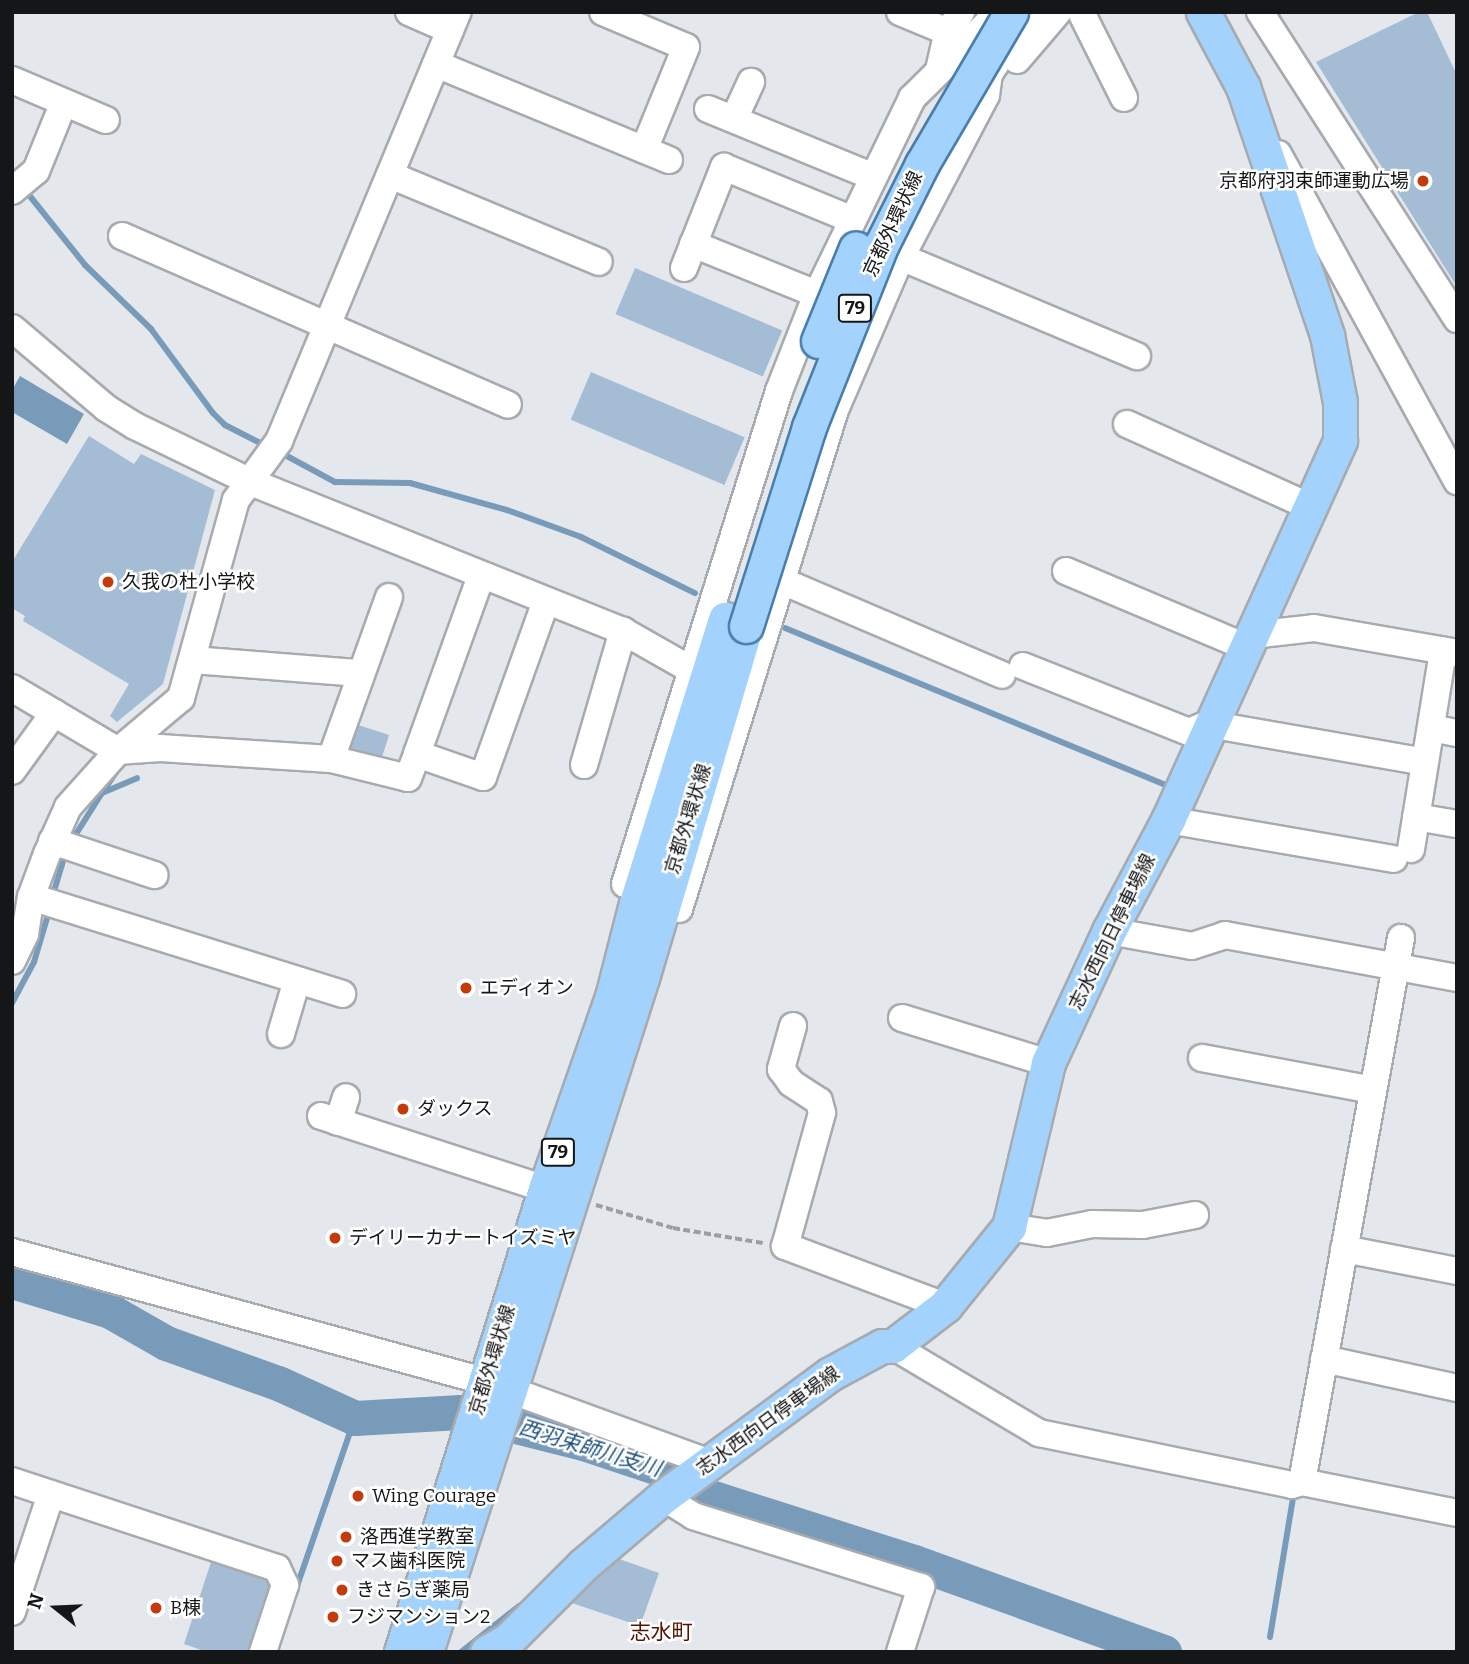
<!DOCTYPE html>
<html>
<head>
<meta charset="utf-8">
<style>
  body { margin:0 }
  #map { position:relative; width:1469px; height:1664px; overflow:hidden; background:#e4e8ec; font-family:Bitter,"Noto Sans JP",serif }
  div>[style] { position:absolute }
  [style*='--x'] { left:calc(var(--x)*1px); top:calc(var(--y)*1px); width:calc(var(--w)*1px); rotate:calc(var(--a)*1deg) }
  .green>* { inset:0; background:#a4bdd5; transform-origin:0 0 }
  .water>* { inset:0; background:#799bba }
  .stream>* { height:6px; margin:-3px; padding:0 3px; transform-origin:3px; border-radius:3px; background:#799bba }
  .river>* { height:35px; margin:-17.5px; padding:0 17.5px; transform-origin:17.5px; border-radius:17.5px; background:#799bba }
  .path>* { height:3.5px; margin-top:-1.75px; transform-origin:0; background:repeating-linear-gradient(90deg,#9c9fa2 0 7px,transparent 0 10.5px) }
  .roads { filter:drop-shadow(2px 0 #a7aaae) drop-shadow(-2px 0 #a7aaae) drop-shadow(0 2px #a7aaae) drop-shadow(0 -2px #a7aaae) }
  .minor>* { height:26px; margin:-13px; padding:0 13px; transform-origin:13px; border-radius:13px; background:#fff }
  .major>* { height:33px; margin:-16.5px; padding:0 16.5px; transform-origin:16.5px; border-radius:16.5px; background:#a3d3fd }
  .bridges { filter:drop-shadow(2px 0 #497eac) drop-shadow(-2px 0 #497eac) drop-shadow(0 2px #497eac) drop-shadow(0 -2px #497eac) }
  .major-bridge>* { height:33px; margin:-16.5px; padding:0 16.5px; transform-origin:16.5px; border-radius:16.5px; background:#a3d3fd }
  .dots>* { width:19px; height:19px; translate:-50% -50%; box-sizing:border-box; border:4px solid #fff; border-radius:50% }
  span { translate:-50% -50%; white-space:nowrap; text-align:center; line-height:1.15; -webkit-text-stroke:5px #fff; paint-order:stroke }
  .shield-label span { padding:2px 5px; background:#fff; border:2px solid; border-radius:5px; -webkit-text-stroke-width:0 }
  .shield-label { font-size:18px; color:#151617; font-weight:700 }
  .poi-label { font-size:19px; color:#151617 }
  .right { translate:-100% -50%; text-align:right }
  .left { translate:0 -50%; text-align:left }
  .street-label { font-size:19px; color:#151617 }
  .water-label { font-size:21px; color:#1d517c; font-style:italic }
  .neighbourhood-label { font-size:21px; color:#541300 }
  .frame { position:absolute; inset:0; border:14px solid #151617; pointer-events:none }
  .north { position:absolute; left:21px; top:1573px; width:70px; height:70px; -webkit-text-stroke:5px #fff; paint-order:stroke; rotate:288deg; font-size:19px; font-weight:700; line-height:28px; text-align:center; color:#151617 }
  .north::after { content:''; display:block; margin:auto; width:24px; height:32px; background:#151617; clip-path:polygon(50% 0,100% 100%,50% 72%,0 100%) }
</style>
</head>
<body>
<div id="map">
  <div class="green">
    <i style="clip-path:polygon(1419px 12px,1427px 12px,1457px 75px,1457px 287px,1316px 62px)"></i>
    <i style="left:635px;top:268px;width:160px;height:50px;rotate:23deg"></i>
    <i style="left:591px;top:372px;width:167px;height:52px;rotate:23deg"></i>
    <i style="clip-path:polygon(89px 436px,134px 464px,141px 454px,215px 490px,163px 684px,117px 722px,110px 716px,129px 684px,23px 621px,25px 616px,12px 608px,12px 562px)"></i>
    <i style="left:352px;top:723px;width:39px;height:28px;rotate:18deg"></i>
    <i style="clip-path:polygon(605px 1554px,659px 1573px,640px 1626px,566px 1601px)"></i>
    <i style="clip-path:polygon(213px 1556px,268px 1575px,272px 1585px,250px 1652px,207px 1652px,184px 1644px)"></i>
  </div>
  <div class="water">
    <i style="clip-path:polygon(20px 376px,84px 414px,67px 444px,12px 412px,12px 390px)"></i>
  </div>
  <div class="stream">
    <i style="--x:25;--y:190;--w:96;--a:51.3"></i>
    <i style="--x:85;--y:265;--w:92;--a:44.1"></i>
    <i style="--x:151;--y:329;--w:104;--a:53.6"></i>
    <i style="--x:213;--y:413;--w:17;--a:45"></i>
    <i style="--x:225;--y:425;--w:44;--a:27.1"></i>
    <i style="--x:285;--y:455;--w:57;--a:28.4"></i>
    <i style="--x:335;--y:482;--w:75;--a:0.8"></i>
    <i style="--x:410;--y:483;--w:101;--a:15.6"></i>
    <i style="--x:507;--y:510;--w:79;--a:20"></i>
    <i style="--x:581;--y:537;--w:127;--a:26.2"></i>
    <i style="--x:785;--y:628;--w:417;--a:22.4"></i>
    <i style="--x:102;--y:793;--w:25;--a:-56"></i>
    <i style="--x:71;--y:842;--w:58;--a:-57.7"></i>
    <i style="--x:102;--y:793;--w:38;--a:-23"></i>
    <i style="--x:52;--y:898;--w:49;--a:-73.4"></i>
    <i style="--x:12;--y:1003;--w:47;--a:-61.8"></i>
    <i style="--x:34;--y:962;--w:56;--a:-73.5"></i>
    <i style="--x:295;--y:1592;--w:184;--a:-71"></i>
    <i style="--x:1270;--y:1637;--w:147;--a:-80.6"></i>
    <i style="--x:461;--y:1652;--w:74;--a:-38.4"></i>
  </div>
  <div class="river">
    <i style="--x:12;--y:1281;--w:102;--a:17"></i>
    <i style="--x:110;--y:1311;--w:64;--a:29.7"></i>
    <i style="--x:166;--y:1343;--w:119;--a:19.7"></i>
    <i style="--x:278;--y:1383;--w:85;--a:24.4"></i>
    <i style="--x:355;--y:1418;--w:105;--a:-3.3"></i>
    <i style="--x:460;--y:1412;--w:127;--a:14.1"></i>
    <i style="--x:583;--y:1443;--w:102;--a:18.3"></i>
    <i style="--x:680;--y:1475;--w:34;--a:38"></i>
    <i style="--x:707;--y:1496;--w:217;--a:17.7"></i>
    <i style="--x:914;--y:1562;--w:266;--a:19.8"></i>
  </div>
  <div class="path">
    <i style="--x:596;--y:1205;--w:80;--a:16.6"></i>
    <i style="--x:673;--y:1228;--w:91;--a:9.5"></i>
  </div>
  <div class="roads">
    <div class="minor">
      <i style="--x:409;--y:12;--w:45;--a:23.7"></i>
      <i style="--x:603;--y:12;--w:90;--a:22.9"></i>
      <i style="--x:686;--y:47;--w:111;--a:112.2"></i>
      <i style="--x:900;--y:12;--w:52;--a:22.6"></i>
      <i style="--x:1081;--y:12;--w:96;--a:63.4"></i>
      <i style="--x:1260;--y:12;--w:365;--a:57.3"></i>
      <i style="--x:1017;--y:60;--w:63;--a:-49.5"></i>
      <i style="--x:436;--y:64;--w:252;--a:22.4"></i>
      <i style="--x:939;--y:70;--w:39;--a:-77"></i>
      <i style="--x:948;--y:32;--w:24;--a:-57"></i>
      <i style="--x:12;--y:80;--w:102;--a:23.1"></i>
      <i style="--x:708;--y:109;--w:176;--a:22.3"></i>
      <i style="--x:734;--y:119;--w:41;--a:-65.3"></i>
      <i style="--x:1278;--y:154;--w:373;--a:61.3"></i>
      <i style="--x:390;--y:175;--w:226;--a:22.6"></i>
      <i style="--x:12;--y:191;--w:31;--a:-40"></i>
      <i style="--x:36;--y:171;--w:74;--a:-67.9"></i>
      <i style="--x:122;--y:236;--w:421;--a:23.6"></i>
      <i style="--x:693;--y:244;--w:134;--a:22"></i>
      <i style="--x:901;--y:257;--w:256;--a:22.8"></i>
      <i style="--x:684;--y:268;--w:109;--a:-68.4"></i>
      <i style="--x:724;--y:167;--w:137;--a:22.3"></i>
      <i style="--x:12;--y:328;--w:123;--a:40.4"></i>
      <i style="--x:106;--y:408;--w:34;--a:32"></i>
      <i style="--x:135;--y:426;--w:131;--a:25.8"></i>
      <i style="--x:253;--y:483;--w:399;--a:21.8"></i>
      <i style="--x:623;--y:631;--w:77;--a:29.6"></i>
      <i style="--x:1127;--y:424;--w:202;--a:24.3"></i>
      <i style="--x:1066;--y:571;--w:195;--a:22.9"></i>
      <i style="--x:481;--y:576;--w:189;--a:109.8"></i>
      <i style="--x:417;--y:754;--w:70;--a:19.2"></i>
      <i style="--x:483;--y:777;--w:187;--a:-70.3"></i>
      <i style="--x:782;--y:581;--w:239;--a:23.1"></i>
      <i style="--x:1252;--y:635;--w:62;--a:-6.4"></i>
      <i style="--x:1314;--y:628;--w:145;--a:9.9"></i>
      <i style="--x:193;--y:660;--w:167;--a:4.5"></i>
      <i style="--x:1023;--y:666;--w:179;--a:21.7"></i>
      <i style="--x:1189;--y:732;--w:21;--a:-23"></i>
      <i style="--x:1208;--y:724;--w:220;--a:9.9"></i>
      <i style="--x:12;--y:688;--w:123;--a:30.7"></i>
      <i style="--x:118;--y:751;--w:42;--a:-4.1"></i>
      <i style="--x:160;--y:748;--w:171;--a:3.7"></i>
      <i style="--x:331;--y:759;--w:79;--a:13.9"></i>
      <i style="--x:408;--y:778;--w:26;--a:-69"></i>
      <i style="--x:1431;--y:728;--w:26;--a:11"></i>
      <i style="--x:331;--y:759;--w:172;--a:-70.3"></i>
      <i style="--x:584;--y:765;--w:140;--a:-73.8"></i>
      <i style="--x:12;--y:771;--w:72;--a:-54.1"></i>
      <i style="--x:1416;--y:817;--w:42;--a:9.7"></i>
      <i style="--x:1168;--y:820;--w:229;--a:9.8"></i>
      <i style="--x:52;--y:841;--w:108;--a:18.4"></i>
      <i style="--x:1411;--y:849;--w:201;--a:-80.8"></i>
      <i style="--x:625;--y:884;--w:516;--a:-72.65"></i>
      <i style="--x:779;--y:391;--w:104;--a:-68.6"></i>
      <i style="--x:817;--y:294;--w:218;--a:-64.1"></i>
      <i style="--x:912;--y:98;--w:122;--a:-44.7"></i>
      <i style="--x:31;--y:897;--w:326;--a:17.3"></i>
      <i style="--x:679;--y:909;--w:523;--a:-72.64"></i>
      <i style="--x:835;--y:410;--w:167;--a:-66.7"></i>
      <i style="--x:901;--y:257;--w:183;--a:-62.3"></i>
      <i style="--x:986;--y:95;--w:21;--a:-82"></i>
      <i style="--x:989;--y:74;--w:74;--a:-56.5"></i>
      <i style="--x:1109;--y:931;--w:84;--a:10.2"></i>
      <i style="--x:1192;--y:946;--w:35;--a:-18"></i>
      <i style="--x:1225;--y:935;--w:236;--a:10.5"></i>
      <i style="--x:12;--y:961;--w:30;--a:-64"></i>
      <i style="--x:25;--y:934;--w:37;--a:-81"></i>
      <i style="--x:31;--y:897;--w:46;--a:-69.6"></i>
      <i style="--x:47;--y:854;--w:51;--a:-65.9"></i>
      <i style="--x:68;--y:807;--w:75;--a:-48.2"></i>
      <i style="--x:118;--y:751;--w:82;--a:-40.1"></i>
      <i style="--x:181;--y:698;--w:205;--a:-74.5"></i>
      <i style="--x:236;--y:500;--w:73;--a:-53.9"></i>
      <i style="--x:279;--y:441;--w:465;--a:-67.4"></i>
      <i style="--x:902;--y:1018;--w:153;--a:17.1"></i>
      <i style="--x:793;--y:1026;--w:45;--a:105.6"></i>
      <i style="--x:781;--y:1069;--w:17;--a:54"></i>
      <i style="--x:791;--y:1083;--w:33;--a:33"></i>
      <i style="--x:819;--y:1101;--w:12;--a:76"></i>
      <i style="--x:822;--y:1113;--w:138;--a:105.5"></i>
      <i style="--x:785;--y:1246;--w:171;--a:20.6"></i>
      <i style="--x:281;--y:1034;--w:56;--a:-73.5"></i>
      <i style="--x:1202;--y:1058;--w:174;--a:10.6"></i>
      <i style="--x:321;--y:1116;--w:252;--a:18"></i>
      <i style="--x:338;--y:1122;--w:26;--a:-72"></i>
      <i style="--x:1009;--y:1227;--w:38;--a:9"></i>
      <i style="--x:1047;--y:1233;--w:46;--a:-11.3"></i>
      <i style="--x:1092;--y:1224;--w:51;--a:1.1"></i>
      <i style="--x:1143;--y:1225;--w:53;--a:-10.9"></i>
      <i style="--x:1344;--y:1249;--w:115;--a:11"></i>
      <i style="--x:12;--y:1252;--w:490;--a:15.3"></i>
      <i style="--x:485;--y:1381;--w:239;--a:20"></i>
      <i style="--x:893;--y:1346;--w:170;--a:30.8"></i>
      <i style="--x:1039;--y:1433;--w:258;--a:11.6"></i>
      <i style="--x:1292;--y:1485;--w:10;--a:-17"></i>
      <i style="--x:1302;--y:1482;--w:158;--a:11.3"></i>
      <i style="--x:1324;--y:1359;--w:136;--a:12.3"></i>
      <i style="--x:12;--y:1481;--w:279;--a:18.2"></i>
      <i style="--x:277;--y:1568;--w:19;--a:65"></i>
      <i style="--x:285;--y:1585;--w:71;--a:108.2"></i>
      <i style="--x:1302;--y:1482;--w:553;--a:-79.69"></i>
      <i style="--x:663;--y:1497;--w:36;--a:32"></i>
      <i style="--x:693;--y:1516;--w:239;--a:17.3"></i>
      <i style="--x:921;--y:1587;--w:68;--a:107.9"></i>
      <i style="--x:12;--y:1612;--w:124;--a:-71.7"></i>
    </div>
    <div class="major">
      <i style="--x:401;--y:1652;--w:485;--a:-72.7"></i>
      <i style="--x:545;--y:1189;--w:203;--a:-70.8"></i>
      <i style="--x:612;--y:997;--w:97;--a:-75.7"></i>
      <i style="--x:636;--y:903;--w:298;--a:-72.6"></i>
      <i style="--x:426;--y:1652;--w:708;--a:-72.23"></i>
      <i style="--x:642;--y:978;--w:365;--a:-73.5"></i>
      <i style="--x:487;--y:1652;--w:24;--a:-30"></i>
      <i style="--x:508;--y:1640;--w:106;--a:-45"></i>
      <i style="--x:583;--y:1565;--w:105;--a:-40.4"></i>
      <i style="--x:663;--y:1497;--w:207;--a:-36.4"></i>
      <i style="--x:830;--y:1374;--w:59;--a:-28.3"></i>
      <i style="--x:882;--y:1346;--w:11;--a:0"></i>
      <i style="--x:893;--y:1346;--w:66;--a:-37.6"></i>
      <i style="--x:945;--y:1306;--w:102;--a:-51"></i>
      <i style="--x:1009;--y:1227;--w:169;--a:-76.6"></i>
      <i style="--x:1048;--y:1063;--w:145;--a:-65.2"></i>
      <i style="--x:1109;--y:931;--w:126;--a:-62"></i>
      <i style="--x:1168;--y:820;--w:417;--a:-65.6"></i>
      <i style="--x:1340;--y:440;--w:38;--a:-90"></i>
      <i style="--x:1340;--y:402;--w:68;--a:-101"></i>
      <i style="--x:1327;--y:335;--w:262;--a:-108.7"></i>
      <i style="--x:1243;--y:87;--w:85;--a:-118.1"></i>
    </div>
  </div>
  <div class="bridges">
    <div class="major-bridge">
      <i style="--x:818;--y:341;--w:100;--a:-67.8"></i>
      <i style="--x:746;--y:626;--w:209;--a:-72.4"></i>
      <i style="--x:809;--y:427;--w:197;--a:-68.3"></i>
      <i style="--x:882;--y:244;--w:89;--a:-63.4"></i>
      <i style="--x:922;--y:164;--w:176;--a:-59.6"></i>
    </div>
  </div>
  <div class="dots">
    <i style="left:1423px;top:181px;background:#c33b0a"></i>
    <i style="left:108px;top:582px;background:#c33b0a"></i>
    <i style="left:466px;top:988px;background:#c33b0a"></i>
    <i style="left:403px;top:1109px;background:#c33b0a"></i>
    <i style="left:335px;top:1238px;background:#c33b0a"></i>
    <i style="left:358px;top:1496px;background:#c33b0a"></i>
    <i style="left:346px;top:1537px;background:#c33b0a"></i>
    <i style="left:337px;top:1561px;background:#c33b0a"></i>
    <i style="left:342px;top:1590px;background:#c33b0a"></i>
    <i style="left:156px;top:1608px;background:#c33b0a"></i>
    <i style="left:333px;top:1617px;background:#c33b0a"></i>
  </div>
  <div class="shield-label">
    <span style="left:855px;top:308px">79</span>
    <span style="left:558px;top:1152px">79</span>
  </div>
  <div class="poi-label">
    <span class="right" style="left:1409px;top:181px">京都府羽束師運動広場</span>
    <span class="left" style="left:122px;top:582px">久我の杜小学校</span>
    <span class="left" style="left:480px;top:988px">エディオン</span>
    <span class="left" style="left:417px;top:1109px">ダックス</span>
    <span class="left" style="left:349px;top:1238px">デイリーカナートイズミヤ</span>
    <span class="left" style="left:372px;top:1496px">Wing Courage</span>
    <span class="left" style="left:360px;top:1537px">洛西進学教室</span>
    <span class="left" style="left:351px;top:1561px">マス歯科医院</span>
    <span class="left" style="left:356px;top:1590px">きさらぎ薬局</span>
    <span class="left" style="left:170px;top:1608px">B棟</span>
    <span class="left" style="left:347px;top:1617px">フジマンション2</span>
  </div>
  <div class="street-label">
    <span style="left:893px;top:224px;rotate:-65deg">京都外環状線</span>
    <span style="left:688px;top:819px;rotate:-73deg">京都外環状線</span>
    <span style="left:1112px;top:932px;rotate:-64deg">志水西向日停車場線</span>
    <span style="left:492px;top:1360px;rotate:-73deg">京都外環状線</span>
    <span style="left:768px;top:1421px;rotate:-36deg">志水西向日停車場線</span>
  </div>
  <div class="water-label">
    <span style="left:590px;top:1448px;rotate:17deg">西羽束師川支川</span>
  </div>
  <div class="neighbourhood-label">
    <span style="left:661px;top:1632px">志水町</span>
  </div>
  <div class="frame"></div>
  <div class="north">N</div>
</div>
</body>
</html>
